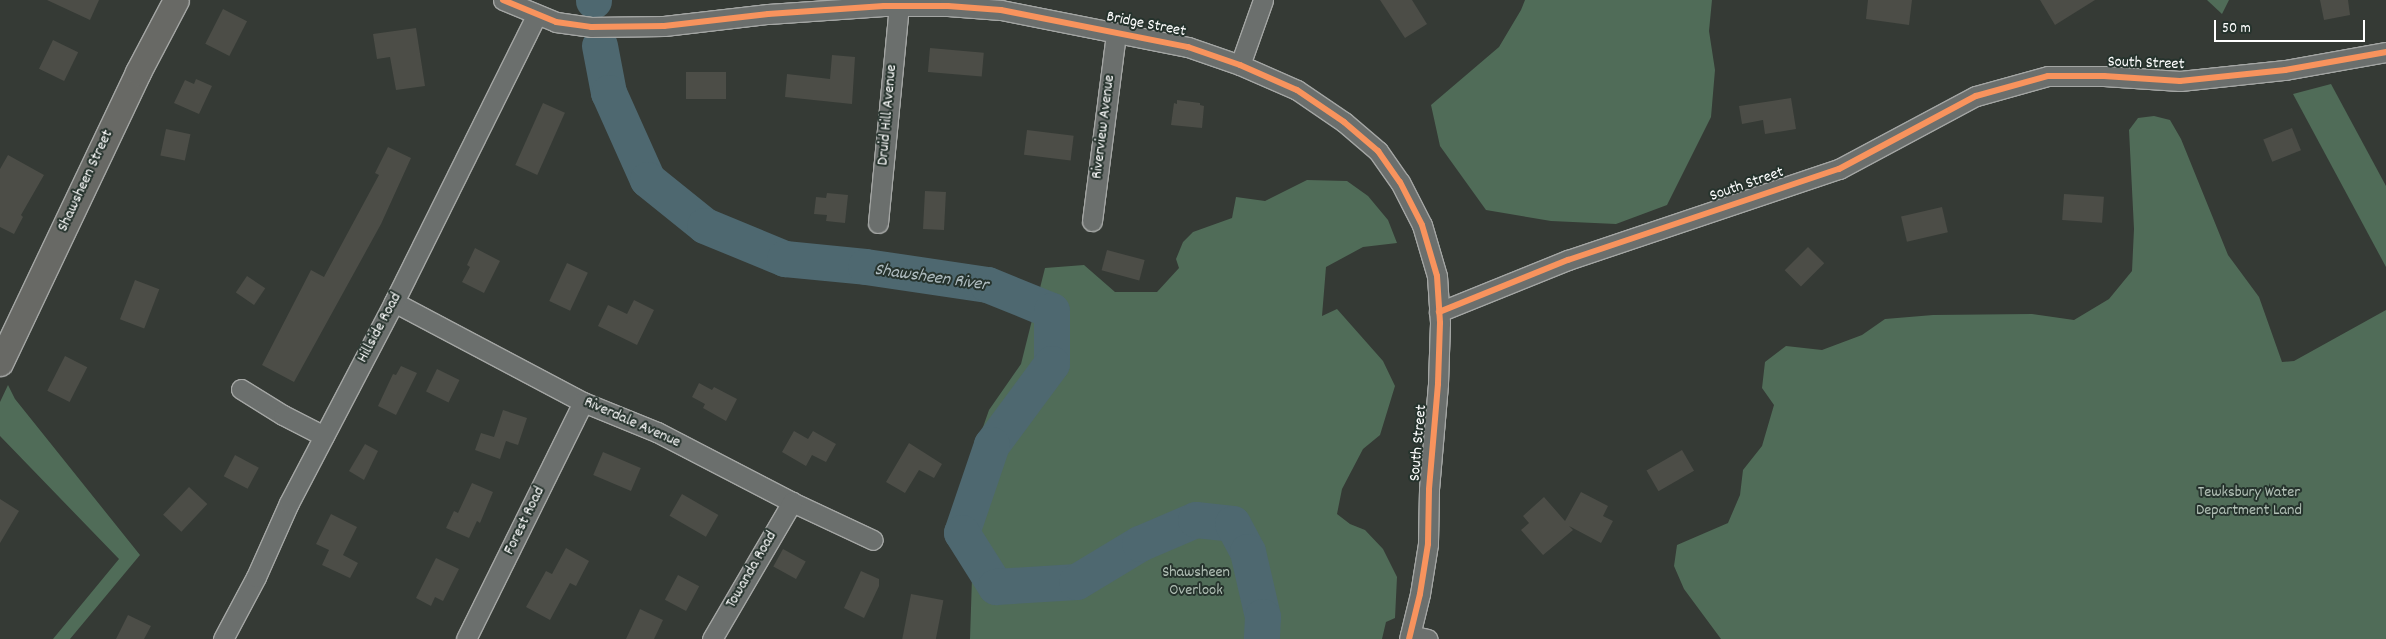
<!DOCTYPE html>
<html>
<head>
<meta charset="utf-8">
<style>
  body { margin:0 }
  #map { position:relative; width:2386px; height:639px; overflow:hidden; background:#353a35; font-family:Dekko,sans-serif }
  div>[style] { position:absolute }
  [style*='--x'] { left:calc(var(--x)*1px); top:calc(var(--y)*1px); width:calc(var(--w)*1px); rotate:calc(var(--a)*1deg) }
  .green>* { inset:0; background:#506c58 }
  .river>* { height:36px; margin:-18px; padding:0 18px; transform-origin:18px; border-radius:18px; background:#4e6870 }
  .building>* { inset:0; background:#4c4d47; transform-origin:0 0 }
  .roads { filter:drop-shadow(1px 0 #a4a6a4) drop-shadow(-1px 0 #a4a6a4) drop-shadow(0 1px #a4a6a4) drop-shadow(0 -1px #a4a6a4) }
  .minor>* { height:19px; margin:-9.5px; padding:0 9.5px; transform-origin:9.5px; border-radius:9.5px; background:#6b6f6d }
  .major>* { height:25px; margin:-12.5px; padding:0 12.5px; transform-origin:12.5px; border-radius:12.5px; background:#686965 }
  .cycleway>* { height:6px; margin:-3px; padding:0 3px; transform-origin:3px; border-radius:3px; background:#f8935d }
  span { translate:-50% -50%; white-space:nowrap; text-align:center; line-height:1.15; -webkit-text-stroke:4px #26332d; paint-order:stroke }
  .street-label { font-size:16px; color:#fff }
  .park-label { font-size:16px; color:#b2c0b6 }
  .water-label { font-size:18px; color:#b0bdc1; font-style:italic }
  .scale { position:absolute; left:2214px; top:20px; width:151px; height:22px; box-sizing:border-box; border:2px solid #fff; border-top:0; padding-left:6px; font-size:15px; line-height:18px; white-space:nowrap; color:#fff; -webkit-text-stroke:4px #26332d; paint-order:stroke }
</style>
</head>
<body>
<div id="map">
  <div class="green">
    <i style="clip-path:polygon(1525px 0,1712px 0,1709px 31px,1715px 70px,1711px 117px,1667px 205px,1616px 224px,1551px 221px,1486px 210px,1440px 146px,1431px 105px,1499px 47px,1521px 10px)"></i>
    <i style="clip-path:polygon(2207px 0,2229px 0,2222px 14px)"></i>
    <i style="clip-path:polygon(2331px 84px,2386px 186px,2386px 267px,2293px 94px)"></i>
    <i style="clip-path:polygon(2154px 116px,2170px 120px,2181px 139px,2228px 255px,2259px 297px,2282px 362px,2294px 361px,2386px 310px,2386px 639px,1721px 639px,1684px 589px,1674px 566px,1677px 545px,1728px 523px,1740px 495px,1743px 470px,1762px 446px,1774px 405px,1762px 388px,1765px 362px,1786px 346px,1822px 350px,1862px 335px,1885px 319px,1933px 315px,2032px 314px,2074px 320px,2109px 299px,2132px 271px,2134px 229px,2129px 130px,2138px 118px)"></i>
    <i style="clip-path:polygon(1307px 180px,1347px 181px,1368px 196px,1388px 220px,1397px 243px,1363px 247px,1326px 267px,1322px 316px,1337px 309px,1383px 361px,1395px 386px,1380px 435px,1363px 449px,1342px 489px,1337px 514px,1350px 524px,1365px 530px,1383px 549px,1397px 577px,1395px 618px,1386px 622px,1382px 639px,970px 639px,972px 577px,957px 501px,989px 410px,1021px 364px,1045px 268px,1084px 265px,1115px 292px,1157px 292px,1179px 268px,1176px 259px,1183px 242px,1193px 232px,1232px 218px,1236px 197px,1265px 201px)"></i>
    <i style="clip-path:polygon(8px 385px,15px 399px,140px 555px,70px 639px,53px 639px,119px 559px,0 436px,0 402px)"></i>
  </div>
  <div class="river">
    <i style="--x:594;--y:0;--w:1;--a:90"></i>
    <i style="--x:600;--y:46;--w:48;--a:79.2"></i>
    <i style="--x:609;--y:93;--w:95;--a:65.9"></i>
    <i style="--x:648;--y:180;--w:73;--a:38.9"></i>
    <i style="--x:705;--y:226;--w:87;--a:22.4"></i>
    <i style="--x:785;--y:259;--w:81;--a:5.6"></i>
    <i style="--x:866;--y:267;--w:123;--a:8.4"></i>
    <i style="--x:988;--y:285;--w:69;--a:22.1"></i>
    <i style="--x:1052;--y:311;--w:53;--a:90"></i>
    <i style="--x:1052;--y:364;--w:101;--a:126.5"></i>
    <i style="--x:992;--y:445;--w:93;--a:108.8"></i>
    <i style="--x:962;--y:533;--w:64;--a:57.8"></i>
    <i style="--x:996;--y:587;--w:81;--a:-3.5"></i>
    <i style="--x:1077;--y:582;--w:74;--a:-31.1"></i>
    <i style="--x:1140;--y:544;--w:61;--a:-23.2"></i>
    <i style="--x:1196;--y:520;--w:37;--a:6"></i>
    <i style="--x:1233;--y:524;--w:32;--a:62"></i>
    <i style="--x:1248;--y:552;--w:67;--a:77"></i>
    <i style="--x:1263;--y:617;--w:22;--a:93"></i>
  </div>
  <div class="building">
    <i style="clip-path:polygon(47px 0,99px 0,90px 20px)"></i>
    <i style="clip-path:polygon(1380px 0,1412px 0,1427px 24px,1405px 38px)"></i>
    <i style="clip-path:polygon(1868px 0,1912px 0,1909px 25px,1866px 19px)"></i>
    <i style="clip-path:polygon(2040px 0,2095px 0,2055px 25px)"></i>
    <i style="clip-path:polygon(2320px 0,2348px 0,2350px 15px,2324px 20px)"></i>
    <i style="left:223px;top:9px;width:27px;height:39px;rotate:27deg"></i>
    <i style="clip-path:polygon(416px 28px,425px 86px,396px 90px,390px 57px,377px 59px,373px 34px)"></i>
    <i style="left:53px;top:40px;width:28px;height:32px;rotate:26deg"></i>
    <i style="left:930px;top:48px;width:54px;height:24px;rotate:5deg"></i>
    <i style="clip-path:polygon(832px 55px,855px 57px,852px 104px,785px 97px,787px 74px,830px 79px)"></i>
    <i style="left:686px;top:72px;width:40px;height:27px"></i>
    <i style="clip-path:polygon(196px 79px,212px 86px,199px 114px,174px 103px,185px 80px,194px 84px)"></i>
    <i style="clip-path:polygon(1791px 98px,1796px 129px,1765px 134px,1763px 120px,1742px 124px,1739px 106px)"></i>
    <i style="clip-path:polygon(1177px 100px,1200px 103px,1200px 105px,1204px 106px,1202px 128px,1171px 125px,1174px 103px,1177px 104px)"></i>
    <i style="left:543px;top:103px;width:24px;height:68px;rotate:24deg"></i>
    <i style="left:2292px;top:128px;width:24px;height:31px;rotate:68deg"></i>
    <i style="left:166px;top:129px;width:25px;height:27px;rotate:12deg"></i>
    <i style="left:1027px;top:130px;width:47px;height:25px;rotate:7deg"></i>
    <i style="clip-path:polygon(388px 147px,411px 158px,381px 224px,294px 382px,262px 365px,311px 270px,324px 277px,325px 275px,379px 175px,375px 173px)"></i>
    <i style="clip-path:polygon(8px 155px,44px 175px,21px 215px,23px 217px,14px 234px,0 227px,0 169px)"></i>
    <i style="left:925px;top:191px;width:21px;height:38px;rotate:3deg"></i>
    <i style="clip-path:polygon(827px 193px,848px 195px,845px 223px,826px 221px,827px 215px,814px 214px,816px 197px,826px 198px)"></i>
    <i style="left:2064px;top:194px;width:40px;height:26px;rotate:4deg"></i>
    <i style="left:1942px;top:207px;width:26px;height:42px;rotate:77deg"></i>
    <i style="left:1808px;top:247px;width:23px;height:33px;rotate:45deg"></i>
    <i style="clip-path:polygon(475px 248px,500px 261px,484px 293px,462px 282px,470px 267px,467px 265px)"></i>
    <i style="left:1107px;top:250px;width:39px;height:21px;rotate:15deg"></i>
    <i style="left:567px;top:263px;width:23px;height:42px;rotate:25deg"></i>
    <i style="left:247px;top:276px;width:22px;height:20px;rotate:34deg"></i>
    <i style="left:135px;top:280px;width:26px;height:42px;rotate:21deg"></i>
    <i style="clip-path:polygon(634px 300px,654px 310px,637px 345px,598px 326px,608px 305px,627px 314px)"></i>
    <i style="left:65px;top:356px;width:25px;height:39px;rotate:27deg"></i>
    <i style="clip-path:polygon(401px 366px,417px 373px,396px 415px,378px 406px,393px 374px,396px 375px)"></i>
    <i style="left:437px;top:369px;width:25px;height:25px;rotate:26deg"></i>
    <i style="clip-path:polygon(699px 383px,712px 390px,714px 387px,737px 399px,726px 421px,703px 408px,705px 404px,692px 397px)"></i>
    <i style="clip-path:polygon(503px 410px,527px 418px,518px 445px,506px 441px,500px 459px,475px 450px,481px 433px,494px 437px)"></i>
    <i style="clip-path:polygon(794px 431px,808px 439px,813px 431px,836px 444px,826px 462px,812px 455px,806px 466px,782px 452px)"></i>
    <i style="clip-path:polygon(909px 443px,942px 464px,934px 478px,919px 470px,905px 493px,886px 482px)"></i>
    <i style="clip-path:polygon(365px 444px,378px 451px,364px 480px,349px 471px)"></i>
    <i style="left:1682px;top:450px;width:24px;height:41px;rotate:60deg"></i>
    <i style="left:603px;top:452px;width:41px;height:25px;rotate:23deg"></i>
    <i style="left:235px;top:455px;width:27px;height:24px;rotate:28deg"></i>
    <i style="clip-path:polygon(472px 483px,493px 492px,480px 523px,477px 521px,469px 538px,446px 528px,454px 511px,458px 513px)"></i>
    <i style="left:189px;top:487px;width:25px;height:38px;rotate:43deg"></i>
    <i style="clip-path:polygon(1581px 492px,1608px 506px,1603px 516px,1613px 521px,1601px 543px,1569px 526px,1573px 530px,1543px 555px,1521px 530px,1529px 523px,1523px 516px,1544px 497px,1565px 521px)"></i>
    <i style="left:682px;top:494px;width:42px;height:25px;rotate:30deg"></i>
    <i style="clip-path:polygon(0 499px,19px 511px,0 543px)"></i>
    <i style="clip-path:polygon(331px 514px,357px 527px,343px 555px,358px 563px,350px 578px,322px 565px,329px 550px,316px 544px)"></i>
    <i style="clip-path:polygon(566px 548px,589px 561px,576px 586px,570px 583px,550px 620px,526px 607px,546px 571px,552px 574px)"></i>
    <i style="left:783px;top:549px;width:26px;height:20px;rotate:29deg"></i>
    <i style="clip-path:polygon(436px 558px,459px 569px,443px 601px,435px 597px,431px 606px,416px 598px)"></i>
    <i style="clip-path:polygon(861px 571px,879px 579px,879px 586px,864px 618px,844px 608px)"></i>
    <i style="left:678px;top:575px;width:24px;height:28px;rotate:28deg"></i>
    <i style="left:911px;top:594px;width:33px;height:46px;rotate:11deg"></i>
    <i style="clip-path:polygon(640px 609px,663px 620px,654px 639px,626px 639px)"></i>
    <i style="clip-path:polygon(128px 615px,151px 626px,144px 639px,116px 639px)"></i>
  </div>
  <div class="roads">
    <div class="minor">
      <i style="--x:503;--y:0;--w:57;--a:22.5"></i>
      <i style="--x:556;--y:22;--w:35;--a:8"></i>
      <i style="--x:591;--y:27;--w:73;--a:-0.8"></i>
      <i style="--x:664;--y:26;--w:105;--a:-6.6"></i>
      <i style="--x:768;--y:14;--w:116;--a:-3.9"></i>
      <i style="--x:884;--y:6;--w:64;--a:0"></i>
      <i style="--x:948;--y:6;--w:53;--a:4.3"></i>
      <i style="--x:1001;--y:10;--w:191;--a:11.2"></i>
      <i style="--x:1188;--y:47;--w:55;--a:19.1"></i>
      <i style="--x:1240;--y:65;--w:62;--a:23.7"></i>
      <i style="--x:1297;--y:90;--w:57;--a:34.2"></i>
      <i style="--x:1344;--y:122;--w:45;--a:40.5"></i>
      <i style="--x:1378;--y:151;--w:38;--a:55"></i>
      <i style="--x:1400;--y:182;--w:48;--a:62.9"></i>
      <i style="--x:1422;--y:225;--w:53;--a:73.6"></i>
      <i style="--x:1437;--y:276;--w:47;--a:86.3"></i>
      <i style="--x:1440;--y:323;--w:61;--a:91.9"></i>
      <i style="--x:1438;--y:384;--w:106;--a:94.9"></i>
      <i style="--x:1429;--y:490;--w:54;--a:91.1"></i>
      <i style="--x:1428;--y:544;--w:51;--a:99.1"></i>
      <i style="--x:1420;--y:594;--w:46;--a:103.7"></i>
      <i style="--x:1240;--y:65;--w:69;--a:-70.5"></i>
      <i style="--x:1092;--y:221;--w:190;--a:-82.7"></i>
      <i style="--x:878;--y:223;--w:218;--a:-84.5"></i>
      <i style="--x:394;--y:302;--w:214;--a:27.9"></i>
      <i style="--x:583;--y:402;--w:80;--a:22.1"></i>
      <i style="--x:657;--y:432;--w:152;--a:27.4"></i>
      <i style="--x:792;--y:502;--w:89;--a:25.1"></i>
      <i style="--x:1439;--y:312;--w:139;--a:-22"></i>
      <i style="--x:1568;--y:260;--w:286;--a:-18.6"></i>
      <i style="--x:1839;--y:169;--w:155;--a:-28.1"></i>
      <i style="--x:1976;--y:96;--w:75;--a:-15.5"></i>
      <i style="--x:2048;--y:76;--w:56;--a:0"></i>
      <i style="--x:2104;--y:76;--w:76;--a:3.8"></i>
      <i style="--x:2180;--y:81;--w:106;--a:-6"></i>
      <i style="--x:2285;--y:70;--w:103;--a:-10.1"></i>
      <i style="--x:241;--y:389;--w:49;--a:31.8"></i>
      <i style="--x:283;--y:415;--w:46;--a:27.1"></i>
      <i style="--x:1410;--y:635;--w:18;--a:13"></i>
      <i style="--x:223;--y:639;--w:70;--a:-62"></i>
      <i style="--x:256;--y:577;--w:81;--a:-66"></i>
      <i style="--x:289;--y:503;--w:227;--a:-62.4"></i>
      <i style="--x:394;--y:302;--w:319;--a:-63.6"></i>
      <i style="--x:466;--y:639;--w:264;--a:-63.7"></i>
      <i style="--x:712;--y:639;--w:159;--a:-59.7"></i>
    </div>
    <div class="major">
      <i style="--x:0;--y:363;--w:322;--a:-64.6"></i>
      <i style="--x:138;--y:72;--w:81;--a:-62.2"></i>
    </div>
  </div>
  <div class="cycleway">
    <i style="--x:503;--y:0;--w:57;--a:22.5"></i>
    <i style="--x:556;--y:22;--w:35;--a:8"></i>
    <i style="--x:591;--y:27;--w:73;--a:-0.8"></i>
    <i style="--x:664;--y:26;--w:105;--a:-6.6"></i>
    <i style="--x:768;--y:14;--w:116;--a:-3.9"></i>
    <i style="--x:884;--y:6;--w:64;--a:0"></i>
    <i style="--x:948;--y:6;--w:53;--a:4.3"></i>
    <i style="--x:1001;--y:10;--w:191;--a:11.2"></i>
    <i style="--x:1188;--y:47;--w:55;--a:19.1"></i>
    <i style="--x:1240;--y:65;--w:62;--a:23.7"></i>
    <i style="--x:1297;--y:90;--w:57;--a:34.2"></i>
    <i style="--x:1344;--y:122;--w:45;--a:40.5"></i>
    <i style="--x:1378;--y:151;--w:38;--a:55"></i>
    <i style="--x:1400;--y:182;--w:48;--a:62.9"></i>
    <i style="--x:1422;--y:225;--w:53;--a:73.6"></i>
    <i style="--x:1437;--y:276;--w:47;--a:86.3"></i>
    <i style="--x:1440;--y:323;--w:61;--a:91.9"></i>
    <i style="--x:1438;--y:384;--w:106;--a:94.9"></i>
    <i style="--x:1429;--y:490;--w:54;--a:91.1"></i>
    <i style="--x:1428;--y:544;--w:51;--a:99.1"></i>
    <i style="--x:1420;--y:594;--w:46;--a:103.7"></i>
    <i style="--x:1439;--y:312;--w:139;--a:-22"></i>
    <i style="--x:1568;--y:260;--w:286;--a:-18.6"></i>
    <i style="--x:1839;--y:169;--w:155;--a:-28.1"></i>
    <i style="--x:1976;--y:96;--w:75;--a:-15.5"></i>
    <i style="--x:2048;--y:76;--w:56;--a:0"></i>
    <i style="--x:2104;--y:76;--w:76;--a:3.8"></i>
    <i style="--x:2180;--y:81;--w:106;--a:-6"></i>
    <i style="--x:2285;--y:70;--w:103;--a:-10.1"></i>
  </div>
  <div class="street-label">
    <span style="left:1146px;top:25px;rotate:11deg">Bridge Street</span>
    <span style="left:2146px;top:64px;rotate:2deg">South Street</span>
    <span style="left:888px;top:115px;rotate:-85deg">Druid Hill Avenue</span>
    <span style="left:1104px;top:127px;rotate:-83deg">Riverview Avenue</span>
    <span style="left:86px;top:181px;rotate:-65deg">Shawsheen Street</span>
    <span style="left:1747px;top:185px;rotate:-19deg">South Street</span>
    <span style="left:380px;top:328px;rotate:-62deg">Hillside Road</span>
    <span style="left:632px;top:423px;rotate:24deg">Riverdale Avenue</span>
    <span style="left:1419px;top:443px;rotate:-85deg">South Street</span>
    <span style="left:525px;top:521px;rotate:-64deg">Forest Road</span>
    <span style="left:752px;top:570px;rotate:-60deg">Towanda Road</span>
  </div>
  <div class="park-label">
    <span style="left:2249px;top:502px">Tewksbury Water<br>Department Land</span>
    <span style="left:1196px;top:582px">Shawsheen<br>Overlook</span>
  </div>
  <div class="water-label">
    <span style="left:931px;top:279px;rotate:8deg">Shawsheen River</span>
  </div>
  <div class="scale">50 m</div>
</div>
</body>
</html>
